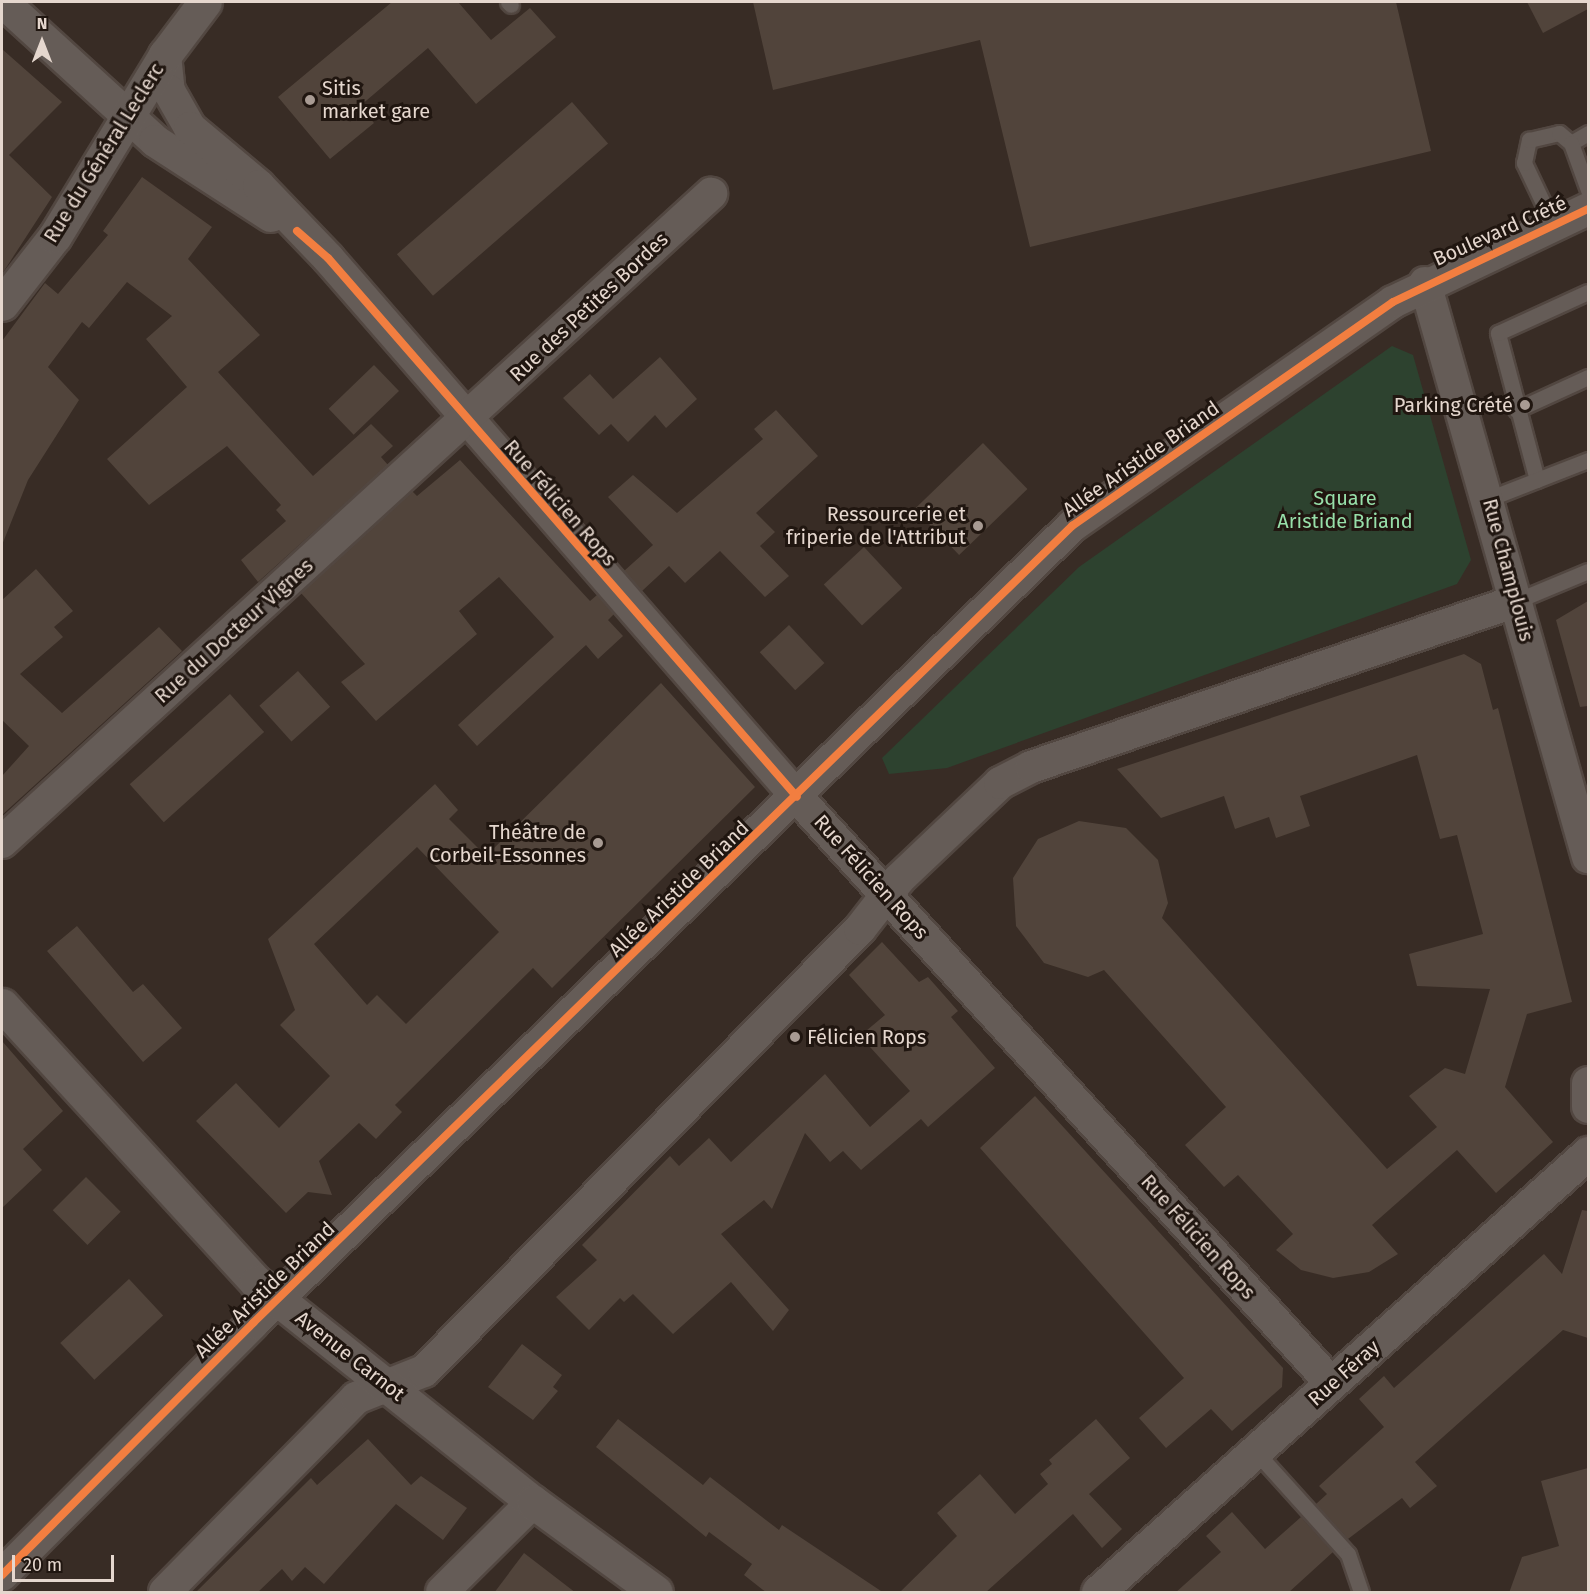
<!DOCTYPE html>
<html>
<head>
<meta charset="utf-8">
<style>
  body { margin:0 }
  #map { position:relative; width:1590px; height:1594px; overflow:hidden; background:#382c25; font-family:"Fira Sans",sans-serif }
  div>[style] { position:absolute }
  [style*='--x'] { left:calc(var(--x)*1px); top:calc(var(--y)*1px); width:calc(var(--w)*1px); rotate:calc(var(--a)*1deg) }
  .green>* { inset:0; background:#2d422f }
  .building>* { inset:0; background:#51443b; transform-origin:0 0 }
  .roads { filter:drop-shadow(2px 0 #524741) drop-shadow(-2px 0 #524741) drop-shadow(0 2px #524741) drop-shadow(0 -2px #524741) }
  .service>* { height:15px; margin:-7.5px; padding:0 7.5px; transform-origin:7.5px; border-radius:7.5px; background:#655c57 }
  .minor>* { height:32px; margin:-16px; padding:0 16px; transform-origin:16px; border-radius:16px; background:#655c57 }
  .tertiary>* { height:33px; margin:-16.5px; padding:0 16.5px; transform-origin:16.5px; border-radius:16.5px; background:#655c57 }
  .secondary>* { height:33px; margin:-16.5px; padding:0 16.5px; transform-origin:16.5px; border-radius:16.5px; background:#655c57 }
  .cycleway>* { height:8px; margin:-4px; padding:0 4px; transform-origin:4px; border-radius:4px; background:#f27e40 }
  .dots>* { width:16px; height:16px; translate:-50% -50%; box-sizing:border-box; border:3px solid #201610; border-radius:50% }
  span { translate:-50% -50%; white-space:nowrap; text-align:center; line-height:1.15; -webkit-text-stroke:6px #201610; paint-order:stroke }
  .poi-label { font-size:20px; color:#e5d7ce }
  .left { translate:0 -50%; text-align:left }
  .right { translate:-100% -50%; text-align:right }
  .street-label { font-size:20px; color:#e5d7ce }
  .park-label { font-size:20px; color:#97dfa9 }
  .frame { position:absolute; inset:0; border:3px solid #e5d7ce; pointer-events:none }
  .north { position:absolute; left:12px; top:12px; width:60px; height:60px; -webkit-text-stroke:4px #201610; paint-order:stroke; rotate:0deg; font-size:16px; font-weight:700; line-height:24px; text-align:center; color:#e5d7ce }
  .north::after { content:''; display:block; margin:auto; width:21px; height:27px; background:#e5d7ce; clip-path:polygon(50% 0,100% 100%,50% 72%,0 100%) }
  .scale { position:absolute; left:12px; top:1555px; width:102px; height:27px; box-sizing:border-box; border:3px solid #e5d7ce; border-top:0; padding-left:8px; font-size:18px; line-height:21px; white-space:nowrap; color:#e5d7ce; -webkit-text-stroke:4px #201610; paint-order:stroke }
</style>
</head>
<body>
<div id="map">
  <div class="green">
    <i style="clip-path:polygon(1392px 346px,1413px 355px,1471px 560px,1457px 584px,947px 768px,889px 774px,882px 758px,1079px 567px)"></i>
  </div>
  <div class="building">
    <i style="clip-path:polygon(392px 2px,458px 2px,491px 40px,530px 8px,556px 37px,476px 104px,428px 48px,360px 106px,374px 123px,330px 159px,278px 97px)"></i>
    <i style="clip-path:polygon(753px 2px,1396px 2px,1431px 151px,1030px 247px,980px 40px,773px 90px)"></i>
    <i style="clip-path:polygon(1527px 2px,1588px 2px,1588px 9px,1543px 33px)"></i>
    <i style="clip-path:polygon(2px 49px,62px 102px,9px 155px,52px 197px,2px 274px)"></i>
    <i style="left:572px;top:102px;width:55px;height:232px;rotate:49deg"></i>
    <i style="clip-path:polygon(142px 177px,212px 227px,188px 259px,260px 335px,218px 372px,313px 476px,371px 424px,393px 446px,381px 457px,388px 465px,258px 582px,241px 560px,286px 521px,276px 510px,281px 505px,227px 446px,149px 505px,107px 459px,187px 387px,146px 339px,172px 316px,127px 282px,89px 328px,82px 322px,48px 367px,79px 400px,28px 480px,2px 545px,2px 341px,45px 283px,58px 294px,108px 235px,103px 231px)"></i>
    <i style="clip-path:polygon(660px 357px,697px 399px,666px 428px,655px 415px,628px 442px,611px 424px,599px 435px,563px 398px,590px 374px,613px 399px)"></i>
    <i style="left:374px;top:365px;width:36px;height:63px;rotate:46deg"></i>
    <i style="clip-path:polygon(776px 410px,818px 456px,756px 513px,775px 532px,760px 546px,789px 576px,765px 597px,720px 551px,685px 583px,669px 566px,642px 591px,624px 571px,653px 545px,608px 497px,633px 475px,677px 513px,763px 439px,754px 429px)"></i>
    <i style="left:983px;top:443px;width:64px;height:95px;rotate:46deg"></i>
    <i style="clip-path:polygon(460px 460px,590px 601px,597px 595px,614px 614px,608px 620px,623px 636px,598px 659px,586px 645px,477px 746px,458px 725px,554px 637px,499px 577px,459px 611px,477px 634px,376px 721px,341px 682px,365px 664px,301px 593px,412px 491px,417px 496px)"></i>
    <i style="left:864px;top:547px;width:56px;height:55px;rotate:47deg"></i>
    <i style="clip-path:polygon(36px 569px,73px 611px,54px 627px,63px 637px,20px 674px,62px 713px,159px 627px,182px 651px,2px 815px,2px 776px,29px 746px,2px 720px,2px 600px)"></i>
    <i style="clip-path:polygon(1588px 601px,1588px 706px,1580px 707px,1556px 620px)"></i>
    <i style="left:789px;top:625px;width:52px;height:40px;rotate:47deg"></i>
    <i style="clip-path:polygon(1464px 654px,1481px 664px,1493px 710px,1498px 708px,1572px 1002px,1527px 1014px,1505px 1087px,1553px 1142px,1496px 1193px,1457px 1150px,1372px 1225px,1398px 1254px,1369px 1272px,1333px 1278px,1301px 1270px,1276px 1250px,1293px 1234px,1238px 1175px,1224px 1187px,1185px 1145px,1226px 1107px,1104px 970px,1088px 977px,1044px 963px,1016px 926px,1013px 878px,1038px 839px,1079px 821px,1126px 828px,1158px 860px,1168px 903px,1162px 918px,1387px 1169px,1437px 1127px,1409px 1096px,1445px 1068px,1465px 1074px,1490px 989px,1417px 986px,1409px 954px,1483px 934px,1457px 835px,1440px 839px,1417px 755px,1300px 796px,1310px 826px,1276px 838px,1269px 817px,1235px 829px,1224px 796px,1161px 818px,1117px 769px)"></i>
    <i style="left:298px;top:671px;width:48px;height:52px;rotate:48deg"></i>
    <i style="clip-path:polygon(evenodd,661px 683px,755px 787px,552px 988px,533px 968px,395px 1105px,402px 1112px,376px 1139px,359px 1123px,319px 1161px,332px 1195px,308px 1192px,286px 1213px,196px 1121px,236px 1083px,279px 1128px,330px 1076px,280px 1025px,295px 1010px,268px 939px,435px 784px,458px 810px,449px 819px,486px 856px,661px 683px,417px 847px,499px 932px,406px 1024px,377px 995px,367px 1005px,314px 944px,417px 847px)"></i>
    <i style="left:230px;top:694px;width:51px;height:135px;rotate:48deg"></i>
    <i style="clip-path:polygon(77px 926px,133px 992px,143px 984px,182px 1028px,143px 1062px,47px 951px)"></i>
    <i style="clip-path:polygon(882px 942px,919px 982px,928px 977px,958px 1011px,951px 1017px,995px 1068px,928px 1127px,921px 1119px,861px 1170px,843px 1151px,830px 1162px,805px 1133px,772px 1209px,764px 1200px,721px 1234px,789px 1310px,773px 1331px,731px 1282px,673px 1334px,633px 1294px,624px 1302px,620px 1298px,589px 1330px,556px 1297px,597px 1260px,582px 1245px,670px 1156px,679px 1166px,709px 1138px,731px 1162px,825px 1074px,870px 1127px,910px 1091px,860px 1036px,885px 1015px,849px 975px)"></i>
    <i style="clip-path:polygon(2px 1041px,63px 1111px,23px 1149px,42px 1170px,2px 1208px)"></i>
    <i style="clip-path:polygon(1035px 1096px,1283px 1368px,1282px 1387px,1232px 1431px,1211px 1409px,1166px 1448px,1139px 1418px,1184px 1378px,980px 1148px)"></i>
    <i style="left:86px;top:1177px;width:49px;height:47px;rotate:45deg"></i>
    <i style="clip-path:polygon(1582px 1210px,1588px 1211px,1588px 1338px,1563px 1330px,1415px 1462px,1437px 1486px,1410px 1508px,1402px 1498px,1348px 1539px,1316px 1504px,1327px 1494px,1319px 1486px,1384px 1427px,1359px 1399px,1384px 1376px,1394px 1388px,1544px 1254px,1562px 1274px)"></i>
    <i style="left:129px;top:1279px;width:50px;height:94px;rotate:47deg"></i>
    <i style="clip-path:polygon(522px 1344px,562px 1375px,553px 1387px,558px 1391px,533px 1420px,488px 1387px)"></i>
    <i style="clip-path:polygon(618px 1419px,703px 1485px,710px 1477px,779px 1530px,782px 1525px,884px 1593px,767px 1593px,744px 1575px,752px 1564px,709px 1532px,706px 1537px,596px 1447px)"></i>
    <i style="clip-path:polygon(1096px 1419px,1130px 1458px,1089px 1494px,1122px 1529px,1102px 1548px,1073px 1514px,985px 1593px,899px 1593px,957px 1536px,937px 1513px,980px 1474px,1015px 1514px,1048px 1484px,1040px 1474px,1052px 1464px,1049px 1460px)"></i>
    <i style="clip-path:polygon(368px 1439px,411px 1485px,421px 1476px,467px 1508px,443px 1540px,396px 1504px,324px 1584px,305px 1567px,292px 1581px,282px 1569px,257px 1593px,195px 1593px,311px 1478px,317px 1485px)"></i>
    <i style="clip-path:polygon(1588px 1468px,1588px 1593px,1509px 1593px,1522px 1557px,1559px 1546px,1541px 1481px)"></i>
    <i style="clip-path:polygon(1232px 1512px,1265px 1549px,1301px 1517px,1333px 1552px,1288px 1593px,1175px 1593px,1221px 1552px,1206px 1536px)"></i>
    <i style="clip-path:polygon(524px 1553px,576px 1593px,494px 1593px)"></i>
  </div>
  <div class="roads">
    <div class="service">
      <i style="--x:508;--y:2;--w:4;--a:45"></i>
      <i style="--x:1571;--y:143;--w:20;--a:-30"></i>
      <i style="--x:1553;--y:224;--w:68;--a:-115.4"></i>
      <i style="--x:1524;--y:163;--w:24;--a:-78"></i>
      <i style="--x:1529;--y:140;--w:31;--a:-13"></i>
      <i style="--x:1559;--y:133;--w:16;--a:40"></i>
      <i style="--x:1571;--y:143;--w:50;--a:70.1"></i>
      <i style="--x:1516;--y:410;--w:79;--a:-24.6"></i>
      <i style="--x:1537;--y:480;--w:152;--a:-104.9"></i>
      <i style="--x:1498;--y:333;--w:99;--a:-24.5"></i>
      <i style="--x:1488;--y:499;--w:107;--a:-21.3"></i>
      <i style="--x:1516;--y:601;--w:78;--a:-22.6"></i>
      <i style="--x:1256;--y:1452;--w:137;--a:48"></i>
      <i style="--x:1348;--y:1554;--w:40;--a:71.1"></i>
    </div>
    <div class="minor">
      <i style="--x:3;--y:2;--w:206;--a:42.4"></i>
      <i style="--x:155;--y:141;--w:138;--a:32.9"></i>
      <i style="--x:165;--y:55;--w:36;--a:84"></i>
      <i style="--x:169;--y:91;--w:43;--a:60.4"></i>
      <i style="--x:190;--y:128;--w:90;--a:40"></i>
      <i style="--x:259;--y:186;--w:100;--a:46.2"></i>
      <i style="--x:328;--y:258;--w:714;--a:48.97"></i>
      <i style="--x:797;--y:797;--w:794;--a:47.65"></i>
      <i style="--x:1425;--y:283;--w:597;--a:74.15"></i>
      <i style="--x:2;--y:842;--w:961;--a:-42.43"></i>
      <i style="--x:2;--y:1575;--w:356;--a:-45.1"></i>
      <i style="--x:253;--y:1323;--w:1143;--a:-44.22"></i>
      <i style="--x:1072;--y:526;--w:391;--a:-34.9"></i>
      <i style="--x:1393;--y:302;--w:216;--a:-25.5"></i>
      <i style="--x:165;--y:1592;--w:272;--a:-45.4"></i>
      <i style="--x:356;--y:1398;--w:73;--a:-21.7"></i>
      <i style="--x:424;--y:1371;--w:621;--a:-45.39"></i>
      <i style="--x:860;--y:929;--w:63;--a:-52"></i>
      <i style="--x:899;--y:879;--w:139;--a:-43.5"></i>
      <i style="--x:1000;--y:783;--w:35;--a:-27"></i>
      <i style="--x:1031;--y:767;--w:513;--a:-18.89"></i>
      <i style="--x:442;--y:1592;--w:128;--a:-44.7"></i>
    </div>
    <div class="tertiary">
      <i style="--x:2;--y:1005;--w:376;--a:47.5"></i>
      <i style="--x:256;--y:1282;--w:354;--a:38.5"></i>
      <i style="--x:533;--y:1502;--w:152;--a:36.2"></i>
    </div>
    <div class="secondary">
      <i style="--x:2;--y:304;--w:86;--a:-52.1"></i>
      <i style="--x:55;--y:236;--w:212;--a:-58.7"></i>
      <i style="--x:165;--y:55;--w:66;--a:-53"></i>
      <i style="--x:1588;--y:1083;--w:23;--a:90"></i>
      <i style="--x:1098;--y:1592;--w:658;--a:-41.86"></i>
    </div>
  </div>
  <div class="cycleway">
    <i style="--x:297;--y:231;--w:41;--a:41.1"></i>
    <i style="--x:328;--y:258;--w:714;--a:48.97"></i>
    <i style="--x:2;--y:1575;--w:356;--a:-45.1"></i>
    <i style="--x:253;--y:1323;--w:1143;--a:-44.22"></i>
    <i style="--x:1072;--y:526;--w:391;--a:-34.9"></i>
    <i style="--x:1393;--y:302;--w:216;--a:-25.5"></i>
  </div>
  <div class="dots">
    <i style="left:310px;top:100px;background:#a89b93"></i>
    <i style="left:1525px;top:405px;background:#a89b93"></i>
    <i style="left:978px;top:526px;background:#a89b93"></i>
    <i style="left:598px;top:843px;background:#a89b93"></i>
    <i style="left:795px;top:1037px;background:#a89b93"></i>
  </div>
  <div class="poi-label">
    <span class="left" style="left:322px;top:100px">Sitis<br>market gare</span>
    <span class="right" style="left:1513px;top:405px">Parking Crété</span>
    <span class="right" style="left:966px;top:526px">Ressourcerie et<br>friperie de l'Attribut</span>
    <span class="right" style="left:586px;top:844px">Théâtre de<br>Corbeil-Essonnes</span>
    <span class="left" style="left:807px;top:1037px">Félicien Rops</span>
  </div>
  <div class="street-label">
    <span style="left:104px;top:153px;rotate:-58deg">Rue du Général Leclerc</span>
    <span style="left:1500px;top:231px;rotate:-24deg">Boulevard Crété</span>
    <span style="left:589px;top:307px;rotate:-43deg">Rue des Petites Bordes</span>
    <span style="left:1141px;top:459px;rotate:-35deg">Allée Aristide Briand</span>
    <span style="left:560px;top:503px;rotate:49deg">Rue Félicien Rops</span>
    <span style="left:1508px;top:570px;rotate:75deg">Rue Champlouis</span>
    <span style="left:234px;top:631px;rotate:-42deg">Rue du Docteur Vignes</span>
    <span style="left:871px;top:877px;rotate:48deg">Rue Félicien Rops</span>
    <span style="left:679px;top:889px;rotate:-44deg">Allée Aristide Briand</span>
    <span style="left:1198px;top:1237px;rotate:48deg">Rue Félicien Rops</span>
    <span style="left:265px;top:1290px;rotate:-44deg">Allée Aristide Briand</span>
    <span style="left:350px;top:1356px;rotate:38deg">Avenue Carnot</span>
    <span style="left:1344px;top:1373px;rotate:-42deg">Rue Féray</span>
  </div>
  <div class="park-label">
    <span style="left:1345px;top:510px">Square<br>Aristide Briand</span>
  </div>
  <div class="frame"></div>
  <div class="north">N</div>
  <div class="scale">20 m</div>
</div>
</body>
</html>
